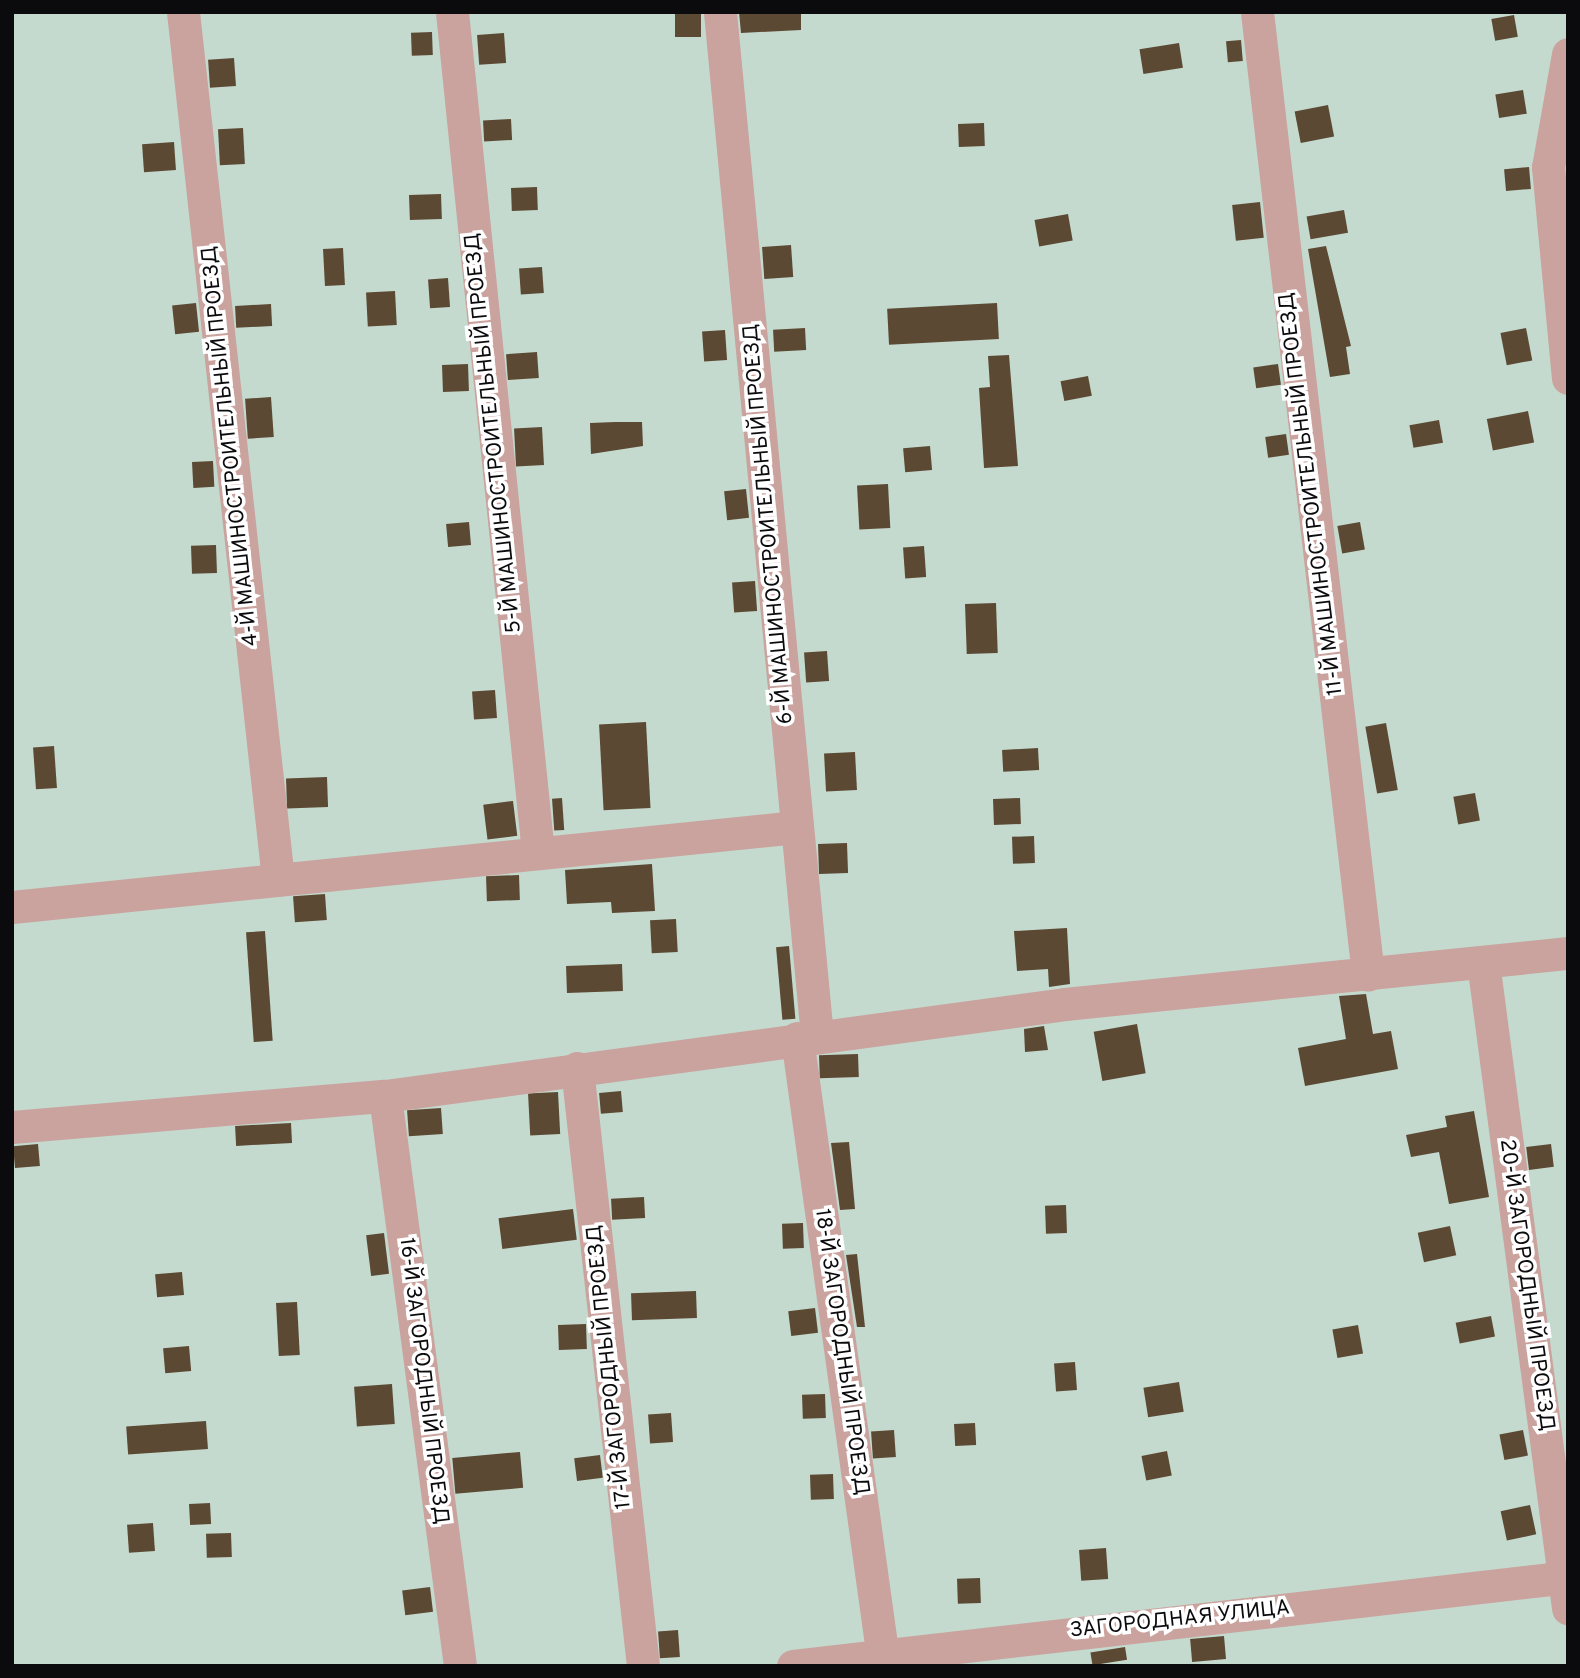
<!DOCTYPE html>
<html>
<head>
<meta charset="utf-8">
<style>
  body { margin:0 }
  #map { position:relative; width:1580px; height:1678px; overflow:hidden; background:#f1f0fa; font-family:Overpass,sans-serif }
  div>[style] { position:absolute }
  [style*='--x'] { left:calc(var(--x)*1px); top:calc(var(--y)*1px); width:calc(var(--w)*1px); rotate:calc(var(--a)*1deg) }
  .green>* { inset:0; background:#c4dacf; transform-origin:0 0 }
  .building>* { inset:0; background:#5c4933; transform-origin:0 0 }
  .minor>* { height:33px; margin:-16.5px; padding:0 16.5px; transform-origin:16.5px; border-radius:16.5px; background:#caa39e }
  span { translate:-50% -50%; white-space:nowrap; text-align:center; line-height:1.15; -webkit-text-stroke:7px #fff; paint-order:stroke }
  .street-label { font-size:21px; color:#0b0b0e }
  .frame { position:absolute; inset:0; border:14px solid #0b0b0e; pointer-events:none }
</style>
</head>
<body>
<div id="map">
  <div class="green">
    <i style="left:12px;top:12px;width:1556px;height:1654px"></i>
  </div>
  <div class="building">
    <i style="left:675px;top:12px;width:26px;height:25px"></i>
    <i style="clip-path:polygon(739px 12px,801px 12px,801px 30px,741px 33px)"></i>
    <i style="left:1514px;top:15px;width:22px;height:23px;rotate:80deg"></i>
    <i style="left:432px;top:32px;width:23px;height:21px;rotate:88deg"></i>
    <i style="left:504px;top:33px;width:30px;height:27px;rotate:86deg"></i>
    <i style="left:1241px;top:40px;width:21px;height:15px;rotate:85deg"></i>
    <i style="left:1179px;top:43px;width:25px;height:40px;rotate:81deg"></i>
    <i style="left:234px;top:58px;width:28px;height:26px;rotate:86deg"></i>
    <i style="left:1523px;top:90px;width:24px;height:28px;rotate:81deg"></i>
    <i style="left:1328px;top:105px;width:32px;height:34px;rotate:79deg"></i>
    <i style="left:511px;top:119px;width:21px;height:28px;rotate:87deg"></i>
    <i style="left:984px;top:123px;width:23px;height:26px;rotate:88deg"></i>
    <i style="left:243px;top:128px;width:36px;height:25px;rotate:87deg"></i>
    <i style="left:174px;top:142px;width:28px;height:32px;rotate:86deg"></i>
    <i style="left:1529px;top:167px;width:22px;height:25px;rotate:85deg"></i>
    <i style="left:537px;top:187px;width:23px;height:26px;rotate:88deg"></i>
    <i style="left:441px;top:194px;width:25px;height:32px;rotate:88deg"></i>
    <i style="left:1260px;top:202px;width:36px;height:28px;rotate:84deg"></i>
    <i style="left:1344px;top:210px;width:23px;height:38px;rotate:80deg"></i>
    <i style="left:1068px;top:214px;width:27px;height:34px;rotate:80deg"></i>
    <i style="left:791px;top:245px;width:32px;height:29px;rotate:86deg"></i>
    <i style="clip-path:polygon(1326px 246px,1351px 346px,1346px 347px,1350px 374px,1330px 377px,1308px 249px)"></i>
    <i style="left:343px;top:248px;width:37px;height:20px;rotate:87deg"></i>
    <i style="left:542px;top:267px;width:26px;height:23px;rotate:86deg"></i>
    <i style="left:448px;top:278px;width:29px;height:20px;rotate:86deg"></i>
    <i style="left:395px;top:291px;width:34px;height:29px;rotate:87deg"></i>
    <i style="left:196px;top:303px;width:29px;height:24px;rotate:84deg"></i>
    <i style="left:997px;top:303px;width:36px;height:110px;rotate:87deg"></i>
    <i style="left:271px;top:304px;width:22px;height:36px;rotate:87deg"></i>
    <i style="left:805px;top:328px;width:22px;height:32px;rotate:87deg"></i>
    <i style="left:1526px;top:328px;width:33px;height:26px;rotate:79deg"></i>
    <i style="left:725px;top:330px;width:30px;height:23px;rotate:86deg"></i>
    <i style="left:537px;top:352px;width:26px;height:31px;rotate:86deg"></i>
    <i style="clip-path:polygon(1009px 355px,1018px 466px,984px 468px,979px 388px,990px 387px,988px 356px)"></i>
    <i style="left:468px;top:364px;width:27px;height:26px;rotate:88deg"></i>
    <i style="left:1278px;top:364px;width:21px;height:25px;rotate:82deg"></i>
    <i style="left:1088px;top:376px;width:20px;height:28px;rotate:79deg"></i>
    <i style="left:271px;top:397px;width:40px;height:26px;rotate:86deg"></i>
    <i style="left:1528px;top:411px;width:32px;height:42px;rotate:79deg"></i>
    <i style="left:1439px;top:420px;width:23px;height:30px;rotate:80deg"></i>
    <i style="clip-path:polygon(615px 422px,642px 422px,643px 446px,591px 454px,590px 423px)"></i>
    <i style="left:542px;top:427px;width:38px;height:28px;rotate:87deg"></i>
    <i style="left:1286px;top:434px;width:21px;height:21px;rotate:82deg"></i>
    <i style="left:930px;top:446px;width:24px;height:27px;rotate:85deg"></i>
    <i style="left:192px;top:462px;width:21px;height:26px;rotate:-3deg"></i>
    <i style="left:888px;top:484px;width:44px;height:31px;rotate:87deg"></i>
    <i style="left:746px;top:489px;width:29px;height:22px;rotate:84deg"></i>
    <i style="left:469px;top:522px;width:23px;height:23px;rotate:85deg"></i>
    <i style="left:1360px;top:522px;width:28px;height:23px;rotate:80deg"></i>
    <i style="left:216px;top:545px;width:28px;height:25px;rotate:88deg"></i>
    <i style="left:924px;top:546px;width:31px;height:21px;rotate:86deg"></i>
    <i style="left:755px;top:581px;width:30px;height:23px;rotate:86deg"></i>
    <i style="left:996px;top:603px;width:50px;height:31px;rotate:88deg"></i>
    <i style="left:827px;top:651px;width:30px;height:23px;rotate:86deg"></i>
    <i style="left:495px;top:690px;width:28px;height:23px;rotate:86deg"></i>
    <i style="left:646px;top:722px;width:86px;height:47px;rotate:87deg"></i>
    <i style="left:1386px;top:723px;width:68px;height:21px;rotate:80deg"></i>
    <i style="left:54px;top:746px;width:42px;height:21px;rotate:86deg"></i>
    <i style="left:1038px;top:748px;width:22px;height:36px;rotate:87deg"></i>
    <i style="left:855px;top:752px;width:38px;height:31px;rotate:87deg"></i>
    <i style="left:327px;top:777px;width:30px;height:41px;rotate:88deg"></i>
    <i style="left:1475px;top:793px;width:28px;height:22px;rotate:80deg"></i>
    <i style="left:562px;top:798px;width:32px;height:10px;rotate:86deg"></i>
    <i style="left:1020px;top:798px;width:26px;height:27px;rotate:88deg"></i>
    <i style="left:513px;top:801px;width:35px;height:30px;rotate:83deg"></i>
    <i style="left:1034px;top:836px;width:27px;height:22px;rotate:88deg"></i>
    <i style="left:847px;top:843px;width:30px;height:29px;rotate:88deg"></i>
    <i style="clip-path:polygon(652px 864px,655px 911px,612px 913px,611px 902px,567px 904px,565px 870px)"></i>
    <i style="left:519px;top:875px;width:25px;height:33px;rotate:88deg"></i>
    <i style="left:325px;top:894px;width:26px;height:32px;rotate:86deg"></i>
    <i style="left:676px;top:919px;width:33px;height:26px;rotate:87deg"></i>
    <i style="clip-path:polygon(1067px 928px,1070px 984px,1049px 987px,1048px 969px,1017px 971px,1014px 931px)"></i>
    <i style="left:265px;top:931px;width:110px;height:19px;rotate:86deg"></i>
    <i style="left:789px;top:946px;width:73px;height:13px;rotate:85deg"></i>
    <i style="left:622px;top:964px;width:27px;height:56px;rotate:88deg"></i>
    <i style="clip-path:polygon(1366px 994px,1373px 1034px,1391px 1031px,1398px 1069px,1305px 1086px,1298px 1048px,1346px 1039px,1339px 996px)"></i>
    <i style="left:1137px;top:1024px;width:50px;height:44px;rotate:80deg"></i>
    <i style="clip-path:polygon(1044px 1026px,1048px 1050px,1025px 1052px,1024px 1029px)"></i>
    <i style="left:858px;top:1054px;width:23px;height:39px;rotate:88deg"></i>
    <i style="left:621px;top:1091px;width:21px;height:22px;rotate:85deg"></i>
    <i style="left:558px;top:1092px;width:42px;height:30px;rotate:87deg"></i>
    <i style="left:441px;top:1108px;width:26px;height:34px;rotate:86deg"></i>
    <i style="clip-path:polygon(1474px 1111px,1489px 1197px,1449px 1204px,1439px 1152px,1411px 1157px,1406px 1135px,1447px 1127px,1445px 1116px)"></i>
    <i style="left:291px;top:1123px;width:20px;height:56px;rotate:87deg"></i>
    <i style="clip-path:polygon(849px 1142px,855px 1209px,840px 1210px,831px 1143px)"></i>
    <i style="left:38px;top:1144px;width:22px;height:25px;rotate:85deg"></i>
    <i style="left:1551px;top:1144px;width:23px;height:25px;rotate:83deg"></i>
    <i style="left:644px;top:1197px;width:21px;height:33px;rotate:87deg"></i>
    <i style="left:1066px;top:1205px;width:28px;height:21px;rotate:88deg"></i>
    <i style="left:573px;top:1209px;width:31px;height:75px;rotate:83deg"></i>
    <i style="left:803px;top:1223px;width:25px;height:21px;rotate:88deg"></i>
    <i style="left:1450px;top:1226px;width:30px;height:33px;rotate:78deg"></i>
    <i style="left:384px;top:1233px;width:41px;height:18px;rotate:83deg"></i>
    <i style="clip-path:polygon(857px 1254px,865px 1327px,857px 1327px,846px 1255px)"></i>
    <i style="left:182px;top:1272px;width:23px;height:27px;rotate:85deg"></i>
    <i style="left:696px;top:1291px;width:27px;height:65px;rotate:88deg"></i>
    <i style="left:297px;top:1302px;width:53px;height:21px;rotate:87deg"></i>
    <i style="left:815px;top:1308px;width:25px;height:27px;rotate:83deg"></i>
    <i style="left:1491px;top:1316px;width:21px;height:36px;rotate:79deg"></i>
    <i style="left:586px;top:1324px;width:25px;height:28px;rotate:88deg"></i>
    <i style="left:1358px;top:1325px;width:29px;height:26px;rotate:80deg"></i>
    <i style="left:189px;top:1346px;width:25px;height:26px;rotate:85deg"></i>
    <i style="left:1075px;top:1362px;width:28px;height:21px;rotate:86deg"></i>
    <i style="left:1179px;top:1382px;width:30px;height:36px;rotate:81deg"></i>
    <i style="left:392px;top:1384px;width:40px;height:38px;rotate:86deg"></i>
    <i style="left:825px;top:1394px;width:24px;height:23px;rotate:88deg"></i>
    <i style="left:671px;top:1413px;width:29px;height:23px;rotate:86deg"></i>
    <i style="left:206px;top:1421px;width:28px;height:80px;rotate:86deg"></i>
    <i style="left:975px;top:1423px;width:22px;height:21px;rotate:87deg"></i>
    <i style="left:894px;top:1430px;width:27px;height:23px;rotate:86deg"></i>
    <i style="left:1523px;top:1430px;width:26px;height:24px;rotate:79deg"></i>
    <i style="left:1167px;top:1451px;width:25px;height:26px;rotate:79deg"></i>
    <i style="left:520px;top:1452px;width:36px;height:68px;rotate:85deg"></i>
    <i style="left:600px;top:1455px;width:23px;height:26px;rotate:83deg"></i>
    <i style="left:833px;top:1474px;width:25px;height:23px;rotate:88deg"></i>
    <i style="left:210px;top:1503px;width:21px;height:21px;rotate:87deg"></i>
    <i style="left:1530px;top:1505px;width:30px;height:30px;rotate:78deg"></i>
    <i style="left:153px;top:1523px;width:28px;height:26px;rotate:86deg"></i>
    <i style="left:231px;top:1533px;width:24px;height:25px;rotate:88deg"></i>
    <i style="left:1106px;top:1548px;width:31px;height:27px;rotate:86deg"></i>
    <i style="left:980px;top:1578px;width:25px;height:23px;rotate:88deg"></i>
    <i style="left:430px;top:1587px;width:25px;height:28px;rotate:83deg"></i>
    <i style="left:678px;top:1630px;width:27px;height:20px;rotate:86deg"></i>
    <i style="left:1224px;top:1636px;width:23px;height:34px;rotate:85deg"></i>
    <i style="left:1125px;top:1647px;width:13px;height:35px;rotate:81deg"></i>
  </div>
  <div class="minor">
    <i style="--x:183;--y:12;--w:873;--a:83.75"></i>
    <i style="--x:452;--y:12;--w:845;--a:84.16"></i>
    <i style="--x:720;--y:12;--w:1029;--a:84.59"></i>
    <i style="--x:1257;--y:12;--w:969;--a:83.42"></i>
    <i style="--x:1568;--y:54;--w:115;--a:100"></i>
    <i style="--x:1548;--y:167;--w:212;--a:84.6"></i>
    <i style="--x:12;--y:907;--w:789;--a:-5.82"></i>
    <i style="--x:1483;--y:962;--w:652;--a:82.5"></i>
    <i style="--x:797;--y:1038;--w:634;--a:82.11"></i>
    <i style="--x:577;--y:1068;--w:602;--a:83.7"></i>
    <i style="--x:385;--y:1096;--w:575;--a:82.5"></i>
    <i style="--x:12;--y:1127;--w:374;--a:-4.8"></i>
    <i style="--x:385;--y:1096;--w:686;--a:-7.7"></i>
    <i style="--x:1065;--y:1004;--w:506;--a:-5.79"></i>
    <i style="--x:793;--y:1666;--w:780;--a:-6.55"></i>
  </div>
  <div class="street-label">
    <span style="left:494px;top:433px;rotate:-96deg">5-Й МАШИНОСТРОИТЕЛЬНЫЙ ПРОЕЗД</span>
    <span style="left:231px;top:446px;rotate:-96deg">4-Й МАШИНОСТРОИТЕЛЬНЫЙ ПРОЕЗД</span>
    <span style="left:1312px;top:494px;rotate:-97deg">11-Й МАШИНОСТРОИТЕЛЬНЫЙ ПРОЕЗД</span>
    <span style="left:769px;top:524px;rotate:-95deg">6-Й МАШИНОСТРОИТЕЛЬНЫЙ ПРОЕЗД</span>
    <span style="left:1526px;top:1285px;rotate:82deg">20-Й ЗАГОРОДНЫЙ ПРОЕЗД</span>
    <span style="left:841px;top:1352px;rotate:82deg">18-Й ЗАГОРОДНЫЙ ПРОЕЗД</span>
    <span style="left:610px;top:1367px;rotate:-96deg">17-Й ЗАГОРОДНЫЙ ПРОЕЗД</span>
    <span style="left:423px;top:1381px;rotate:83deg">16-Й ЗАГОРОДНЫЙ ПРОЕЗД</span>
    <span style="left:1180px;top:1620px;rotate:-6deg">ЗАГОРОДНАЯ УЛИЦА</span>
  </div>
  <div class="frame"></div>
</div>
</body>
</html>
